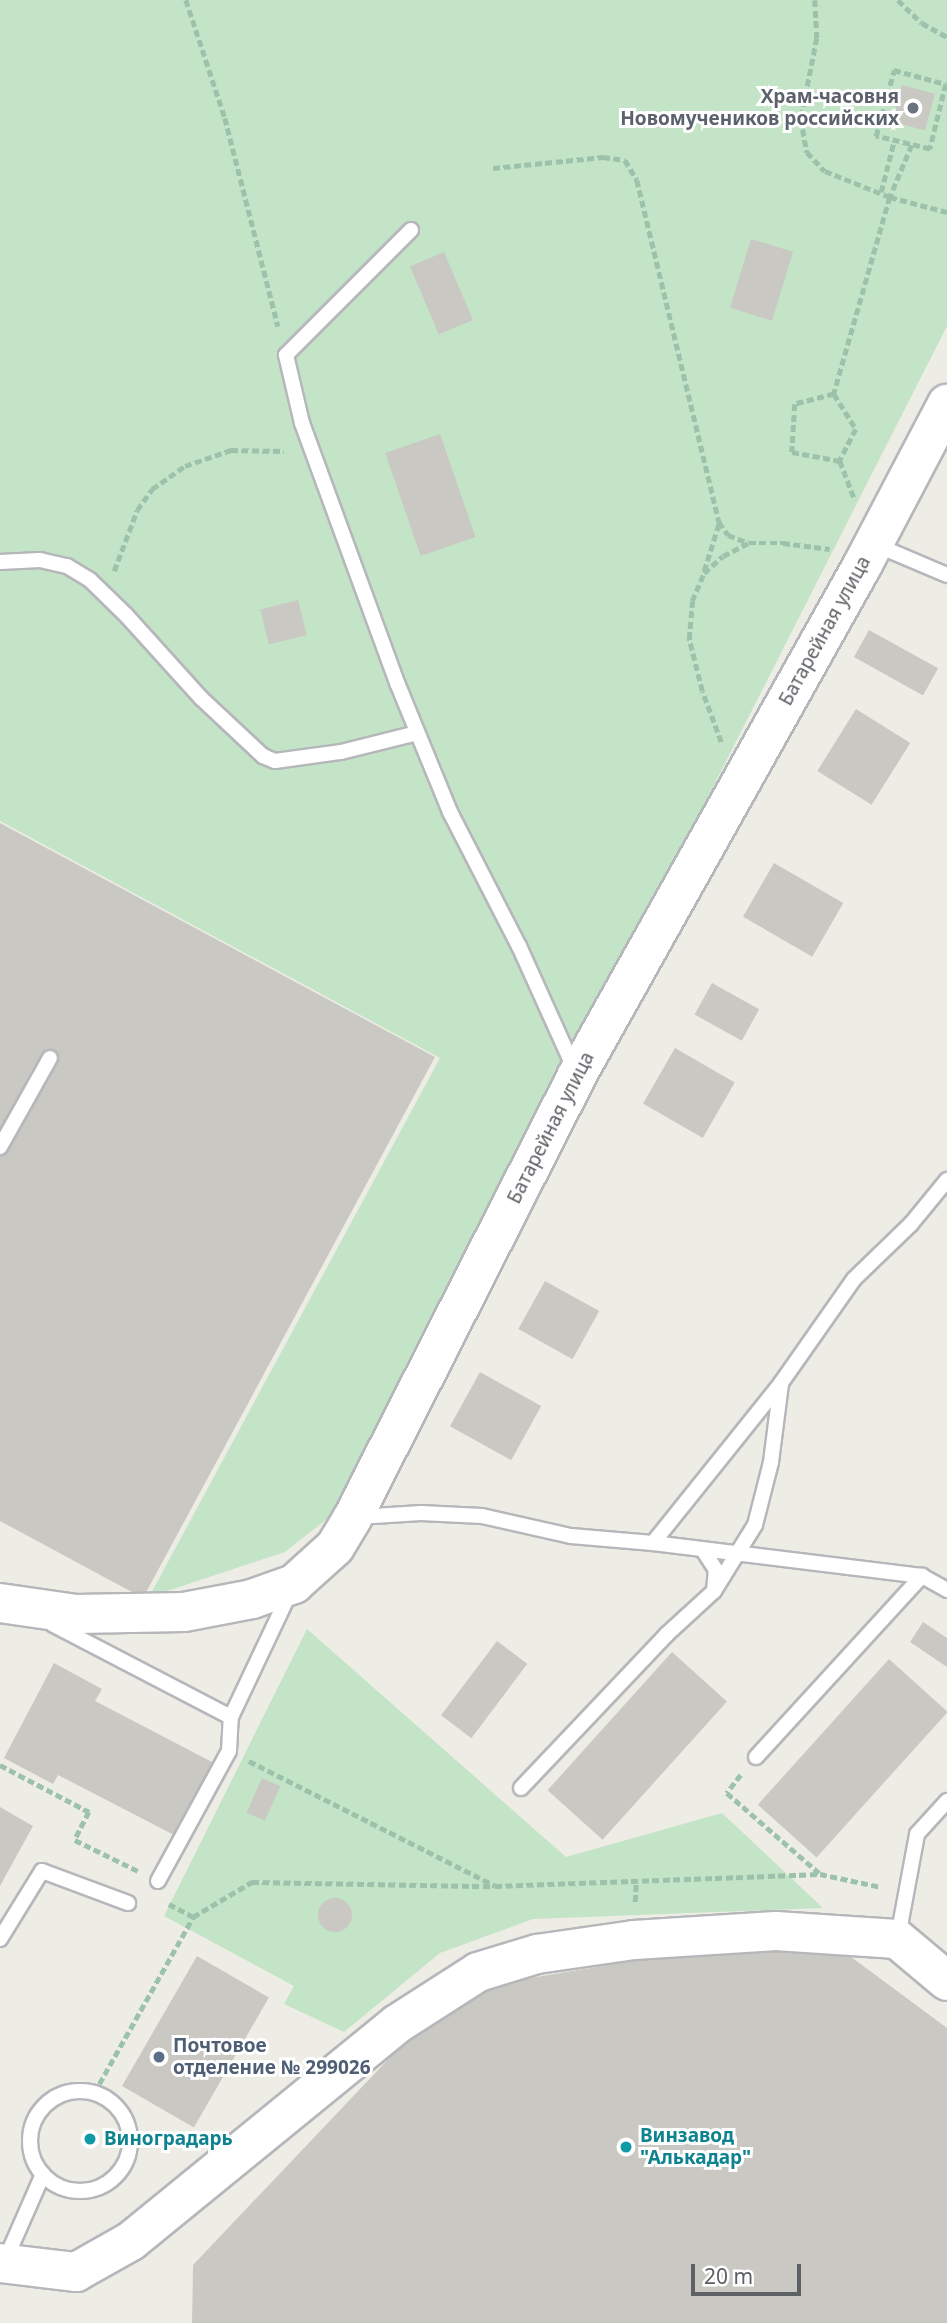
<!DOCTYPE html>
<html>
<head>
<meta charset="utf-8">
<style>
  body { margin:0 }
  #map { position:relative; width:947px; height:2323px; overflow:hidden; background:#eeede5; font-family:"Noto Sans",sans-serif }
  div>[style] { position:absolute }
  [style*='--x'] { left:calc(var(--x)*1px); top:calc(var(--y)*1px); width:calc(var(--w)*1px); rotate:calc(var(--a)*1deg) }
  .green>* { inset:0; background:#c4e4c7 }
  .building>* { inset:0; background:#cac8c2; transform-origin:0 0 }
  .round { border-radius:50% }
  .path>* { height:4.5px; margin-top:-2.25px; transform-origin:0; background:repeating-linear-gradient(90deg,#9cc2ab 0 7px,transparent 0 10.5px) }
  .roads { filter:drop-shadow(2px 0 #b6b7bb) drop-shadow(-2px 0 #b6b7bb) drop-shadow(0 2px #b6b7bb) drop-shadow(0 -2px #b6b7bb) }
  .lane>* { height:14px; margin:-7px; padding:0 7px; transform-origin:7px; border-radius:7px; background:#fff }
  .lane>.ring { margin:-7px; padding:0; box-sizing:content-box; background:none; border:14px solid #fff; border-radius:50% }
  .secondary>* { height:38px; margin:-19px; padding:0 19px; transform-origin:19px; border-radius:19px; background:#fff }
  .dots>* { width:19px; height:19px; translate:-50% -50%; box-sizing:border-box; border:4px solid #fff; border-radius:50% }
  span { translate:-50% -50%; white-space:nowrap; text-align:center; line-height:1.15; -webkit-text-stroke:6px #fff; paint-order:stroke }
  .worship-label { font-size:19px; color:#5b616d; font-weight:700 }
  .right { translate:-100% -50%; text-align:right }
  .street-label { font-size:19px; color:#5d6065 }
  .service-label { font-size:19px; color:#4e5e75; font-weight:700 }
  .left { translate:0 -50%; text-align:left }
  .culture-label { font-size:19px; color:#0d838f; font-weight:700 }
  .scale { position:absolute; left:691px; top:2264px; width:110px; height:32px; box-sizing:border-box; border:4px solid #5d6065; border-top:0; padding-left:9px; font-size:21px; line-height:24px; white-space:nowrap; color:#5d6065; -webkit-text-stroke:5px #fff; paint-order:stroke }
</style>
</head>
<body>
<div id="map">
  <div class="green">
    <i style="clip-path:polygon(0 0,947px 0,947px 326px,351px 1500px,285px 1552px,149px 1597px,440px 1058px,0 821px)"></i>
    <i style="clip-path:polygon(307px 1629px,566px 1857px,722px 1813px,823px 1908px,533px 1919px,440px 1953px,344px 2032px,284px 2004px,294px 1986px,164px 1916px)"></i>
  </div>
  <div class="building">
    <i style="left:902px;top:85px;width:34px;height:38px;rotate:15deg"></i>
    <i style="left:751px;top:239px;width:44px;height:72px;rotate:17deg"></i>
    <i style="left:444px;top:252px;width:74px;height:37px;rotate:67deg"></i>
    <i style="left:440px;top:434px;width:109px;height:58px;rotate:71deg"></i>
    <i style="left:298px;top:600px;width:36px;height:39px;rotate:76deg"></i>
    <i style="left:869px;top:630px;width:79px;height:31px;rotate:29deg"></i>
    <i style="left:856px;top:709px;width:64px;height:73px;rotate:32deg"></i>
    <i style="clip-path:polygon(0 823px,435px 1057px,143px 1598px,0 1521px)"></i>
    <i style="left:774px;top:863px;width:80px;height:62px;rotate:30deg"></i>
    <i style="left:712px;top:983px;width:54px;height:36px;rotate:29deg"></i>
    <i style="left:675px;top:1048px;width:69px;height:64px;rotate:30deg"></i>
    <i style="left:545px;top:1281px;width:62px;height:55px;rotate:29deg"></i>
    <i style="left:480px;top:1372px;width:70px;height:62px;rotate:29deg"></i>
    <i style="clip-path:polygon(923px 1622px,947px 1638px,947px 1667px,910px 1642px)"></i>
    <i style="left:497px;top:1641px;width:38px;height:93px;rotate:37deg"></i>
    <i style="left:672px;top:1652px;width:74px;height:186px;rotate:42deg"></i>
    <i style="left:889px;top:1659px;width:79px;height:196px;rotate:42deg"></i>
    <i style="clip-path:polygon(54px 1663px,102px 1689px,95px 1701px,214px 1763px,176px 1836px,58px 1775px,53px 1784px,4px 1758px)"></i>
    <i style="left:262px;top:1778px;width:20px;height:38px;rotate:24deg"></i>
    <i style="clip-path:polygon(0 1807px,33px 1826px,0 1886px)"></i>
    <i class="round" style="left:318px;top:1898px;width:34px;height:34px"></i>
    <i style="clip-path:polygon(751px 1946px,839px 1948px,947px 2028px,947px 2323px,192px 2323px,193px 2265px,453px 1991px,668px 1955px)"></i>
    <i style="left:197px;top:1956px;width:83px;height:150px;rotate:30deg"></i>
  </div>
  <div class="path">
    <i style="--x:186;--y:0;--w:124;--a:71.7"></i>
    <i style="--x:225;--y:118;--w:215;--a:75.7"></i>
    <i style="--x:815;--y:0;--w:38;--a:87"></i>
    <i style="--x:817;--y:38;--w:83;--a:101.2"></i>
    <i style="--x:801;--y:119;--w:34;--a:80"></i>
    <i style="--x:807;--y:152;--w:26;--a:47"></i>
    <i style="--x:825;--y:171;--w:70;--a:21.8"></i>
    <i style="--x:890;--y:197;--w:205;--a:105.9"></i>
    <i style="--x:834;--y:394;--w:40;--a:165.6"></i>
    <i style="--x:795;--y:404;--w:48;--a:93.6"></i>
    <i style="--x:792;--y:452;--w:49;--a:10.6"></i>
    <i style="--x:840;--y:461;--w:42;--a:69"></i>
    <i style="--x:898;--y:0;--w:33;--a:44"></i>
    <i style="--x:922;--y:23;--w:29;--a:29"></i>
    <i style="--x:894;--y:70;--w:54;--a:15.1"></i>
    <i style="--x:946;--y:84;--w:67;--a:103.8"></i>
    <i style="--x:930;--y:149;--w:56;--a:-166.5"></i>
    <i style="--x:876;--y:136;--w:68;--a:-74.7"></i>
    <i style="--x:912;--y:145;--w:56;--a:112.9"></i>
    <i style="--x:890;--y:197;--w:59;--a:14.7"></i>
    <i style="--x:493;--y:168;--w:111;--a:-5.7"></i>
    <i style="--x:603;--y:157;--w:22;--a:8"></i>
    <i style="--x:625;--y:160;--w:23;--a:59"></i>
    <i style="--x:637;--y:180;--w:352;--a:76.5"></i>
    <i style="--x:719;--y:522;--w:16;--a:55"></i>
    <i style="--x:728;--y:535;--w:22;--a:21"></i>
    <i style="--x:881;--y:192;--w:53;--a:-75.7"></i>
    <i style="--x:834;--y:394;--w:41;--a:57.8"></i>
    <i style="--x:856;--y:429;--w:36;--a:117"></i>
    <i style="--x:114;--y:571;--w:65;--a:-69.3"></i>
    <i style="--x:137;--y:510;--w:26;--a:-54"></i>
    <i style="--x:152;--y:489;--w:40;--a:-34.9"></i>
    <i style="--x:185;--y:466;--w:49;--a:-19.2"></i>
    <i style="--x:231;--y:450;--w:53;--a:1.1"></i>
    <i style="--x:704;--y:571;--w:50;--a:-72.6"></i>
    <i style="--x:721;--y:742;--w:54;--a:-110.4"></i>
    <i style="--x:702;--y:691;--w:54;--a:-104"></i>
    <i style="--x:689;--y:639;--w:38;--a:-85"></i>
    <i style="--x:692;--y:601;--w:30;--a:-67"></i>
    <i style="--x:704;--y:573;--w:25;--a:-42"></i>
    <i style="--x:723;--y:556;--w:29;--a:-27"></i>
    <i style="--x:749;--y:543;--w:34;--a:0"></i>
    <i style="--x:783;--y:543;--w:47;--a:7.3"></i>
    <i style="--x:249;--y:1761;--w:276;--a:26.9"></i>
    <i style="--x:495;--y:1886;--w:325;--a:-2.1"></i>
    <i style="--x:820;--y:1874;--w:62;--a:12"></i>
    <i style="--x:0;--y:1765;--w:101;--a:27.8"></i>
    <i style="--x:89;--y:1812;--w:31;--a:117"></i>
    <i style="--x:75;--y:1840;--w:70;--a:26.2"></i>
    <i style="--x:741;--y:1775;--w:23;--a:128"></i>
    <i style="--x:727;--y:1793;--w:122;--a:41"></i>
    <i style="--x:635;--y:1902;--w:20;--a:-87"></i>
    <i style="--x:169;--y:1904;--w:27;--a:28"></i>
    <i style="--x:94;--y:2093;--w:202;--a:-60.6"></i>
    <i style="--x:193;--y:1917;--w:69;--a:-30.7"></i>
    <i style="--x:252;--y:1882;--w:238;--a:1"></i>
  </div>
  <div class="roads">
    <div class="lane">
      <i style="--x:411;--y:230;--w:177;--a:135"></i>
      <i style="--x:286;--y:355;--w:70;--a:76.8"></i>
      <i style="--x:302;--y:423;--w:279;--a:69.9"></i>
      <i style="--x:398;--y:685;--w:137;--a:67.7"></i>
      <i style="--x:450;--y:812;--w:151;--a:62.8"></i>
      <i style="--x:519;--y:946;--w:134;--a:65.7"></i>
      <i style="--x:874;--y:544;--w:79;--a:23"></i>
      <i style="--x:0;--y:562;--w:40;--a:-2.9"></i>
      <i style="--x:40;--y:560;--w:28;--a:13"></i>
      <i style="--x:67;--y:566;--w:27;--a:31"></i>
      <i style="--x:90;--y:580;--w:50;--a:44.2"></i>
      <i style="--x:126;--y:615;--w:112;--a:47.9"></i>
      <i style="--x:201;--y:698;--w:85;--a:43.1"></i>
      <i style="--x:263;--y:756;--w:13;--a:23"></i>
      <i style="--x:275;--y:761;--w:67;--a:-7.8"></i>
      <i style="--x:341;--y:752;--w:78;--a:-14"></i>
      <i style="--x:0;--y:1147;--w:102;--a:-60.7"></i>
      <i style="--x:358;--y:1517;--w:63;--a:-3.6"></i>
      <i style="--x:421;--y:1513;--w:61;--a:2.8"></i>
      <i style="--x:482;--y:1516;--w:91;--a:12.7"></i>
      <i style="--x:571;--y:1536;--w:82;--a:4.9"></i>
      <i style="--x:653;--y:1543;--w:205;--a:-51.3"></i>
      <i style="--x:781;--y:1383;--w:127;--a:-54.9"></i>
      <i style="--x:854;--y:1279;--w:79;--a:-44"></i>
      <i style="--x:911;--y:1224;--w:57;--a:-50.7"></i>
      <i style="--x:653;--y:1543;--w:271;--a:7"></i>
      <i style="--x:922;--y:1576;--w:29;--a:29"></i>
      <i style="--x:714;--y:1591;--w:78;--a:-58.2"></i>
      <i style="--x:755;--y:1525;--w:65;--a:-75.7"></i>
      <i style="--x:771;--y:1462;--w:79;--a:-82.7"></i>
      <i style="--x:52;--y:1624;--w:202;--a:27.5"></i>
      <i style="--x:756;--y:1757;--w:246;--a:-47.5"></i>
      <i style="--x:521;--y:1788;--w:211;--a:-46.5"></i>
      <i style="--x:666;--y:1635;--w:65;--a:-42.5"></i>
      <i style="--x:714;--y:1591;--w:21;--a:-85"></i>
      <i style="--x:716;--y:1570;--w:24;--a:-123"></i>
      <i style="--x:158;--y:1881;--w:148;--a:-61.4"></i>
      <i style="--x:229;--y:1751;--w:34;--a:-87"></i>
      <i style="--x:231;--y:1717;--w:138;--a:-64.7"></i>
      <i style="--x:898;--y:1937;--w:105;--a:-79.5"></i>
      <i style="--x:917;--y:1834;--w:45;--a:-47.7"></i>
      <i style="--x:0;--y:1939;--w:80;--a:-58.3"></i>
      <i style="--x:42;--y:1871;--w:92;--a:20.4"></i>
      <i class="ring" style="left:30px;top:2091px;width:86px;height:86px"></i>
      <i style="--x:4;--y:2263;--w:97;--a:-66.3"></i>
    </div>
    <div class="secondary">
      <i style="--x:0;--y:1603;--w:77;--a:8.2"></i>
      <i style="--x:76;--y:1614;--w:108;--a:-1.1"></i>
      <i style="--x:184;--y:1612;--w:69;--a:-10.8"></i>
      <i style="--x:252;--y:1599;--w:45;--a:-19.7"></i>
      <i style="--x:294;--y:1584;--w:55;--a:-42.1"></i>
      <i style="--x:335;--y:1547;--w:35;--a:-59"></i>
      <i style="--x:353;--y:1517;--w:496;--a:-63.1"></i>
      <i style="--x:577;--y:1075;--w:586;--a:-60.76"></i>
      <i style="--x:863;--y:564;--w:181;--a:-62.3"></i>
      <i style="--x:0;--y:2263;--w:77;--a:6.8"></i>
      <i style="--x:76;--y:2272;--w:63;--a:-29.4"></i>
      <i style="--x:131;--y:2241;--w:343;--a:-39.2"></i>
      <i style="--x:397;--y:2024;--w:96;--a:-32.7"></i>
      <i style="--x:478;--y:1972;--w:62;--a:-17"></i>
      <i style="--x:537;--y:1954;--w:98;--a:-8.2"></i>
      <i style="--x:634;--y:1940;--w:142;--a:-3.6"></i>
      <i style="--x:776;--y:1931;--w:121;--a:3.8"></i>
      <i style="--x:897;--y:1939;--w:65;--a:40"></i>
    </div>
  </div>
  <div class="dots">
    <i style="left:913px;top:108px;background:#6b7280"></i>
    <i style="left:159px;top:2057px;background:#5c6f8a"></i>
    <i style="left:90px;top:2139px;background:#0f9aa8"></i>
    <i style="left:626px;top:2147px;background:#0f9aa8"></i>
  </div>
  <div class="worship-label">
    <span class="right" style="left:899px;top:108px">Храм-часовня<br>Новомучеников российских</span>
  </div>
  <div class="street-label">
    <span style="left:825px;top:631px;rotate:-61deg">Батарейная улица</span>
    <span style="left:551px;top:1128px;rotate:-63deg">Батарейная улица</span>
  </div>
  <div class="service-label">
    <span class="left" style="left:173px;top:2057px">Почтовое<br>отделение № 299026</span>
  </div>
  <div class="culture-label">
    <span class="left" style="left:640px;top:2147px">Винзавод<br>"Алькадар"</span>
    <span class="left" style="left:104px;top:2139px">Виноградарь</span>
  </div>
  <div class="scale">20 m</div>
</div>
</body>
</html>
